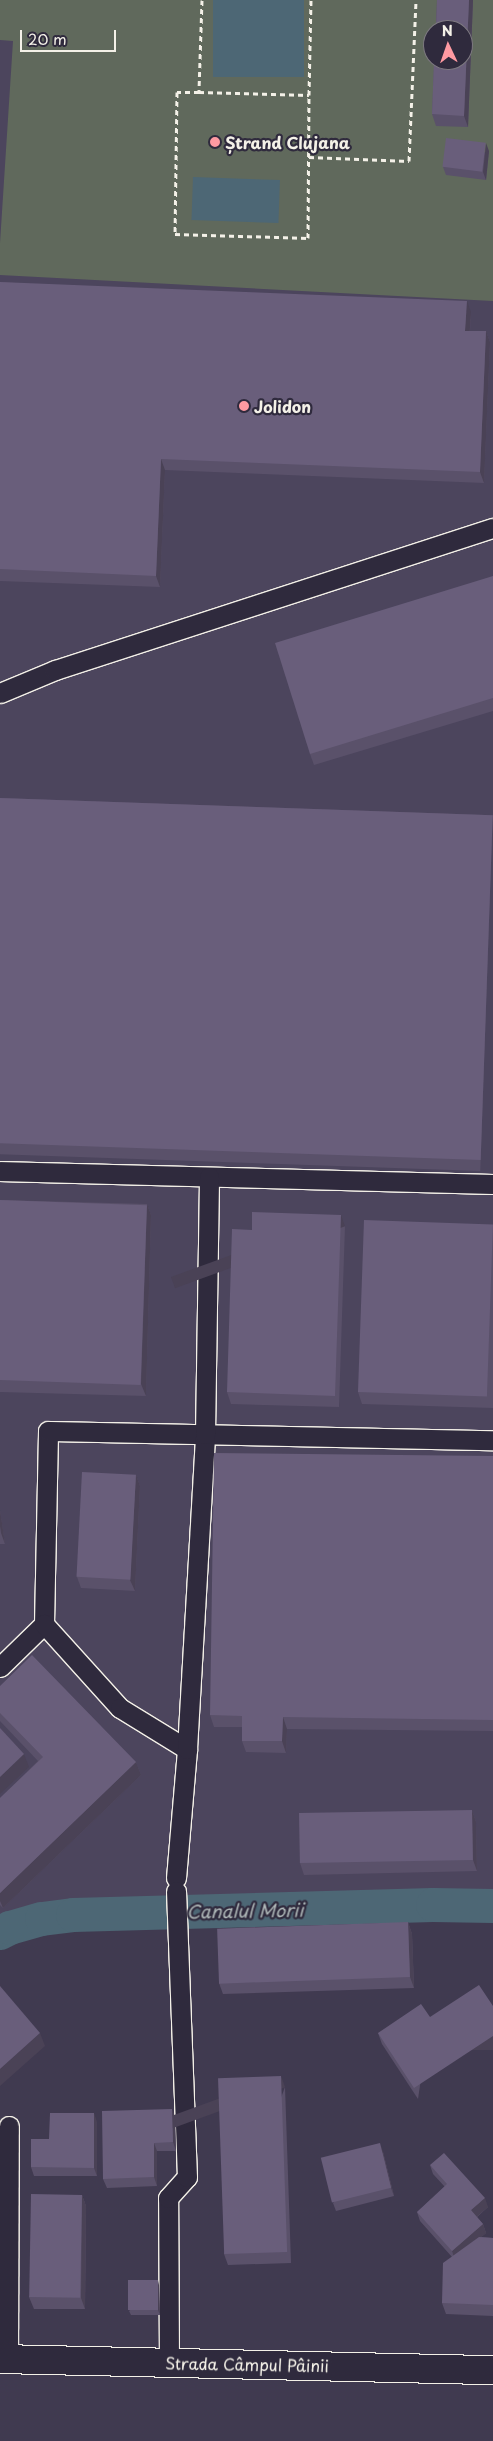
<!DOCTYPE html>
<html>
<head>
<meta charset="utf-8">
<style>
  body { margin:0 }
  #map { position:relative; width:493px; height:2441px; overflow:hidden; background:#403a50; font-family:"Playpen Sans",sans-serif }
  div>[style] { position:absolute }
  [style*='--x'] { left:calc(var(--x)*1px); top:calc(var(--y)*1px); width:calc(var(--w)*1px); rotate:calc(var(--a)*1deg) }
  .built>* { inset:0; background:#4c455d }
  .green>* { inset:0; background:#60695c }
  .water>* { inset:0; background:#4d6775; transform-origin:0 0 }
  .canal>* { height:34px; margin:-17px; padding:0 17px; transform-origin:17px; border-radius:17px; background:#4d6775 }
  .path>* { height:3px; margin-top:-1.5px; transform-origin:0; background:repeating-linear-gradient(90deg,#f4f1e8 0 5px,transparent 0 9px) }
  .roads { filter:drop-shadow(1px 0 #f4f1e8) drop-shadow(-1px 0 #f4f1e8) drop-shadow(0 1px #f4f1e8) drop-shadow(0 -1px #f4f1e8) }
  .service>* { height:19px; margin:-9.5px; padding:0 9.5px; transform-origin:9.5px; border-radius:9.5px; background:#2f2a3d }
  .tertiary>* { height:28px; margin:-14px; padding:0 14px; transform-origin:14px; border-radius:14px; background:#2f2a3d }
  .wall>* { inset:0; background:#5a516a; transform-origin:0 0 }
  .shaded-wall>* { inset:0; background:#4a4256; transform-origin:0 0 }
  .building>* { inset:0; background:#695e7b; transform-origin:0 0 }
  .dots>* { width:14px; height:14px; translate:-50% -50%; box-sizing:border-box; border:2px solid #2f2a3d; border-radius:50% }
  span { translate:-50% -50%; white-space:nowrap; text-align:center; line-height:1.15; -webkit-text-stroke:4.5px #2f2a3d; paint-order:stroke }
  .poi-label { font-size:16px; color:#f4f1e8; font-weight:700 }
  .left { translate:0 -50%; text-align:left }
  .street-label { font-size:16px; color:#f4f1e8 }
  .water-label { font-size:18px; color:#b1baba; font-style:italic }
  .north { position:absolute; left:423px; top:20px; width:50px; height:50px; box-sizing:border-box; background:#2f2a3d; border:1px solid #7e7a81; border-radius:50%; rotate:357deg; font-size:14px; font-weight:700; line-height:20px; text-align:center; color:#f4f1e8 }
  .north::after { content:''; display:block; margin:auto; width:18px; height:22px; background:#ff9aa2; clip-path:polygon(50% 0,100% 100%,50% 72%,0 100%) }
  .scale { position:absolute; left:20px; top:30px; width:96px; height:22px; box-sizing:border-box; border:2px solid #f4f1e8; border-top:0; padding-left:6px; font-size:15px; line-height:18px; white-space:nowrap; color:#f4f1e8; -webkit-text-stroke:4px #2f2a3d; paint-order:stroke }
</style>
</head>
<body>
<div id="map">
  <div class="built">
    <i style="clip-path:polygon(evenodd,0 0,493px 0,493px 1894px,346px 1894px,43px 1907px,0 1919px,0 0,433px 30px,463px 30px,463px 60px,433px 60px,433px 30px)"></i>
  </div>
  <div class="green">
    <i style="clip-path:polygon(evenodd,0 0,493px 0,493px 301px,0 275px,0 243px,13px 41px,0 40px,0 0,433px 30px,463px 30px,463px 60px,433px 60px,433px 30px)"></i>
  </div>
  <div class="water">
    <i style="left:213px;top:0;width:91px;height:77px"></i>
    <i style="left:193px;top:177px;width:87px;height:43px;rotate:2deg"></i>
  </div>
  <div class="canal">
    <i style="--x:0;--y:1933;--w:11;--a:-27"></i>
    <i style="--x:10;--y:1928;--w:33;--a:-16"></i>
    <i style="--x:42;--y:1919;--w:31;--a:-7"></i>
    <i style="--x:73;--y:1915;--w:360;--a:-1.6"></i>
    <i style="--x:433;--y:1905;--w:60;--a:1"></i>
  </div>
  <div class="path">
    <i style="--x:202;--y:0;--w:92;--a:91.9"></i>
    <i style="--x:199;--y:92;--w:110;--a:1.6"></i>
    <i style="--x:309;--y:95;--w:95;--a:-88.8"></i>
    <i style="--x:199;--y:92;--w:22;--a:180"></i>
    <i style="--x:177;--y:92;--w:142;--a:90.8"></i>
    <i style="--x:175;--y:234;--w:133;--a:1.7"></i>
    <i style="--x:308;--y:238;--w:143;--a:-89.6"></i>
    <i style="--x:309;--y:157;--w:100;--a:2.3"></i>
    <i style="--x:409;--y:161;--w:161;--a:-87.5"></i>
  </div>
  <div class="roads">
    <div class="service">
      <i style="--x:0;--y:693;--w:60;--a:-22.7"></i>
      <i style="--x:55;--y:670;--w:460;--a:-18"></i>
      <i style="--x:0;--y:1171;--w:493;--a:1.5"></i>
      <i style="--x:44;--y:1624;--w:193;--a:-88.8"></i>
      <i style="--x:48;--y:1431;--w:445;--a:1.2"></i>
      <i style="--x:0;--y:1667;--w:62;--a:-44.3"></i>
      <i style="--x:44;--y:1624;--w:113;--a:47.9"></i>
      <i style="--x:120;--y:1708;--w:79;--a:31.5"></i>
      <i style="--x:176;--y:1878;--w:129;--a:-85.1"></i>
      <i style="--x:187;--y:1749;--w:316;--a:-86.7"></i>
      <i style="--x:205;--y:1434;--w:257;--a:-89.1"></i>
      <i style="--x:8;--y:2359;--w:233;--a:-89.8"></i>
      <i style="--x:169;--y:2363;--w:165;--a:-90.3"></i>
      <i style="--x:168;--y:2198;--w:28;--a:-48"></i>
      <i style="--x:187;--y:2177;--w:286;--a:-92.2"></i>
    </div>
    <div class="tertiary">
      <i style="--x:0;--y:2359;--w:493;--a:1.3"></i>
    </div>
  </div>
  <div class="wall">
    <i style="clip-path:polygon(437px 0,473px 0,468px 127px,436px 126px,432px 114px)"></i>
    <i style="clip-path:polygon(489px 151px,486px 180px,446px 175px,443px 167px)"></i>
    <i style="clip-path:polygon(0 282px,471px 312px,470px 331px,486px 331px,490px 342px,484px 483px,165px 470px,160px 587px,0 581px)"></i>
    <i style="clip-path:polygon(493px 576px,493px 711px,314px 765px,310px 754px)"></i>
    <i style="left:0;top:798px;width:493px;height:356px;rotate:2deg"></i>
    <i style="clip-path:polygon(0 1200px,147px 1204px,151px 1215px,146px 1396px,0 1392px)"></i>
    <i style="clip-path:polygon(493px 1225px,493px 1408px,362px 1404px,358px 1392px)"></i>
    <i style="clip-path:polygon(345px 1226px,339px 1407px,231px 1404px,227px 1392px,252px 1230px)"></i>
    <i style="clip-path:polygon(493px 1456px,493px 1731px,287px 1729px,286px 1753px,246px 1752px,242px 1741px,242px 1727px,214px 1727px,210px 1715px)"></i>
    <i style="clip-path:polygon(136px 1475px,140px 1486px,135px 1591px,81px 1588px,77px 1577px)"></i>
    <i style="clip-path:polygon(0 1510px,5px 1544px,0 1544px)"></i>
    <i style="clip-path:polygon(0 1686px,136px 1762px,141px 1775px,3px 1908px,0 1905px,0 1798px,38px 1761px,0 1721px)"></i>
    <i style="clip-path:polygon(472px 1810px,476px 1822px,477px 1871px,304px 1875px,300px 1863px)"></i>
    <i style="clip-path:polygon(408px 1922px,412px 1934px,414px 1988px,223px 1994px,219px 1983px)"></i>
    <i style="clip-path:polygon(430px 2017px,418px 2099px,382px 2044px,378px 2033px)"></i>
    <i style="clip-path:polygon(285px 2087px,291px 2263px,228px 2265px,224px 2254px)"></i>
    <i style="clip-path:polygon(175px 2118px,176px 2151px,157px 2151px,157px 2186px,107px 2188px,103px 2179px)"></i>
    <i style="clip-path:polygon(97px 2122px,97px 2176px,34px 2176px,31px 2167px,49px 2139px)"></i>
    <i style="clip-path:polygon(383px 2152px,394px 2196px,336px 2211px,333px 2203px)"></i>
    <i style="clip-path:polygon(430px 2165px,488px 2207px,477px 2217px,483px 2224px,486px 2233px,481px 2237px,493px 2238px,493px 2316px,446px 2314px,442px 2303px,452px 2257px,420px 2221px,417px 2212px,445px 2187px,433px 2174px)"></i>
    <i style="clip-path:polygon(82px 2195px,86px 2206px,85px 2309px,34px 2309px,29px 2297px)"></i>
    <i style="clip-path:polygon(159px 2285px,160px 2315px,131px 2315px,129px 2311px)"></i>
  </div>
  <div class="shaded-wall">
    <i style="clip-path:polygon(469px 0,473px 0,468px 127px,464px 116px)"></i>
    <i style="clip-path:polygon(486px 143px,489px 151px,486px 180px,483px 172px)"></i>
    <i style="clip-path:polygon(467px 301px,471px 312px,469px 342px,465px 331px)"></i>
    <i style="clip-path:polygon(486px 331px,490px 342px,484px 483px,480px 472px)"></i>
    <i style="clip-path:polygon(161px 459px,165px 470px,160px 587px,156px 576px)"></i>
    <i style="clip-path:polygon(147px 1204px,151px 1215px,146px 1396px,141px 1384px)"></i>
    <i style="left:341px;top:1215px;width:12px;height:181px;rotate:70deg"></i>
    <i style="clip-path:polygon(136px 1475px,140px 1486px,135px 1591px,130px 1580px)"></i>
    <i style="clip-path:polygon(0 1510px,5px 1544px,1px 1533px,0 1526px)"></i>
    <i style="clip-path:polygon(283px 1717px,287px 1729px,286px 1753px,282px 1741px)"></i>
    <i style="clip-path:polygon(24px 1754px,29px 1767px,0 1794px,0 1777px)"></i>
    <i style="clip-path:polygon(136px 1762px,141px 1775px,3px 1908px,0 1901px,0 1893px)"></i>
    <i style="clip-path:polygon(472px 1810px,476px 1822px,477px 1871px,473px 1860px)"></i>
    <i style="clip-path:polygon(408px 1922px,412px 1934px,414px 1988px,410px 1977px)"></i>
    <i style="clip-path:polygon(40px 2033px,45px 2046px,0 2086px,0 2069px)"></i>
    <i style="left:493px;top:2036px;width:14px;height:95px;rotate:90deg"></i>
    <i style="left:281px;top:2076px;width:12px;height:176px;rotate:70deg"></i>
    <i style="clip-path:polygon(172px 2109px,175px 2118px,176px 2151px,173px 2142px)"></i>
    <i style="clip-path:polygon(94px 2113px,97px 2122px,97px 2176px,94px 2168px)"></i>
    <i style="clip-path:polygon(154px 2143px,157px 2151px,157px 2186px,154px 2177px)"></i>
    <i style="clip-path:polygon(380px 2143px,383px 2152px,394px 2196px,391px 2188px)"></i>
    <i style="clip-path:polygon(82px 2195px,86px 2206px,85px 2309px,81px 2298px)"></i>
    <i style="clip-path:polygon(485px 2198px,488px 2207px,474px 2219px,471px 2210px)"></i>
    <i style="clip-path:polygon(483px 2224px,486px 2233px,455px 2260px,452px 2251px)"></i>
    <i style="clip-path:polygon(158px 2280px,159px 2285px,160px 2315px,158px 2310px)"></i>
  </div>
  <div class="building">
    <i style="clip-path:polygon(437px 0,469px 0,464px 116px,432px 114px,434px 60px,463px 60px,463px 30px,436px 30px)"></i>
    <i style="left:446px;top:138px;width:40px;height:29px;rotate:7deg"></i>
    <i style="clip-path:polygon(0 282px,467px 301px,465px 331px,486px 331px,480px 472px,161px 459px,156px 576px,0 569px)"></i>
    <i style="clip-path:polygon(493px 576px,493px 698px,310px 754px,275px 643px)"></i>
    <i style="left:0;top:798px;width:493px;height:345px;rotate:2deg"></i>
    <i style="left:0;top:1200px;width:147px;height:180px;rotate:2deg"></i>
    <i style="clip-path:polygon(252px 1212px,341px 1215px,335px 1396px,227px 1392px,232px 1229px,252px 1230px)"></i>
    <i style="left:364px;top:1220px;width:129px;height:172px;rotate:2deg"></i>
    <i style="clip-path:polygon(214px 1453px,493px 1456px,493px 1720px,283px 1717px,282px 1741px,242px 1741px,242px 1716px,210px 1715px)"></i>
    <i style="left:82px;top:1472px;width:54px;height:105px;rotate:3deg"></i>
    <i style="clip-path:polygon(32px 1655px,136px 1762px,0 1893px,0 1798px,43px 1757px,0 1713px,0 1686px)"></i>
    <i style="clip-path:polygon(0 1728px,24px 1754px,0 1777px)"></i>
    <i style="left:472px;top:1810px;width:50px;height:173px;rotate:89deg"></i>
    <i style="left:408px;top:1922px;width:55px;height:191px;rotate:88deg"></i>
    <i style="clip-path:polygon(479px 1985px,493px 2006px,493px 2036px,414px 2088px,378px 2033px,421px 2004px,430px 2017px)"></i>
    <i style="clip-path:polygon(0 1986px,40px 2033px,0 2069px)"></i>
    <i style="left:281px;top:2076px;width:176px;height:63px;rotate:88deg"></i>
    <i style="clip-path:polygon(172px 2109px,173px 2142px,154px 2143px,154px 2177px,103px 2179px,102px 2111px)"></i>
    <i style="clip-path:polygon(50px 2113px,94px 2113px,94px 2168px,31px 2167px,31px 2139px,49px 2139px)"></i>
    <i style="left:380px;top:2143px;width:46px;height:61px;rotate:76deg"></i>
    <i style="clip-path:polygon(444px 2153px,485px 2198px,471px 2210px,483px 2224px,452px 2251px,417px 2212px,447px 2184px,430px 2165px)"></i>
    <i style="left:31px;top:2194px;width:51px;height:103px;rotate:1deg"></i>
    <i style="clip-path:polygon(479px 2237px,493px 2238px,493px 2305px,442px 2303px,443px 2263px)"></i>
    <i style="left:158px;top:2280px;width:30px;height:30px;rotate:90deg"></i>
  </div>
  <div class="dots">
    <i style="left:215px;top:142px;background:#ff9aa2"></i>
    <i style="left:244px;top:406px;background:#ff9aa2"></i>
  </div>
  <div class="poi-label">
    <span class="left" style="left:225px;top:142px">Ștrand Clujana</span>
    <span class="left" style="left:254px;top:406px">Jolidon</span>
  </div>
  <div class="street-label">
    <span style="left:247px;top:2364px;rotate:1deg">Strada Câmpul Pâinii</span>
  </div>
  <div class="water-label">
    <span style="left:245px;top:1911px;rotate:-1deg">Canalul Morii</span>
  </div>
  <div class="north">N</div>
  <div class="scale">20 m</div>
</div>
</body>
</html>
